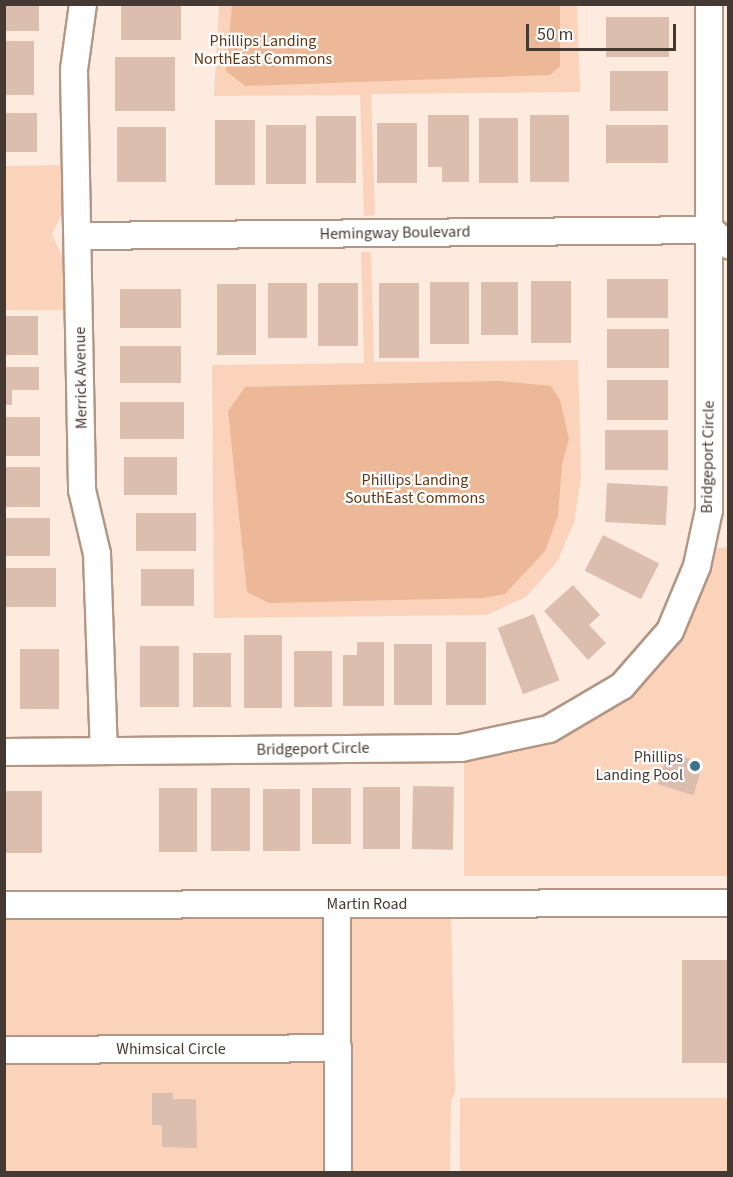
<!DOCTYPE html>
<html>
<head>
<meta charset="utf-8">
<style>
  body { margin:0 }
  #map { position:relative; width:733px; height:1177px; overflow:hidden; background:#fdebe0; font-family:"Source Sans 3",sans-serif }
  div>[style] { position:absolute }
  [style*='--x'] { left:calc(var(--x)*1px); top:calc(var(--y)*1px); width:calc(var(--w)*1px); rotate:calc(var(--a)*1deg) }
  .green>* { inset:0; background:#fad3ba; transform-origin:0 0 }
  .water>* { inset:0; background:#ecb898 }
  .building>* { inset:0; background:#dbbead; transform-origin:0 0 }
  .roads { filter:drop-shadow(2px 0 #b39786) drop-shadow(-2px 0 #b39786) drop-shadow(0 2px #b39786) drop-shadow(0 -2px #b39786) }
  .minor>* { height:26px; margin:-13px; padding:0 13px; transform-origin:13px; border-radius:13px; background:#fff }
  .dots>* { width:16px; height:16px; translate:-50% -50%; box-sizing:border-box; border:3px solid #fff; border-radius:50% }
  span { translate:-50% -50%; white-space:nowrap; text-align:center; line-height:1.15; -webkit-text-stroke:4.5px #fff; paint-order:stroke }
  .park-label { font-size:16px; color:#653511 }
  .street-label { font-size:16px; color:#453a33 }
  .poi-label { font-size:16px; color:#453a33 }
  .right { translate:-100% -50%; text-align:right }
  .frame { position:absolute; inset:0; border:6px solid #453a33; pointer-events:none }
  .scale { position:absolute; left:526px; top:24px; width:150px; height:27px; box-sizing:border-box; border:3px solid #453a33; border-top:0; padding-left:8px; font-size:18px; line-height:21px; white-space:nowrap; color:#453a33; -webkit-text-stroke:4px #fff; paint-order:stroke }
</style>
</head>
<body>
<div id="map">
  <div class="green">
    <i style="clip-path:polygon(219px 5px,577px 5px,580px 92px,371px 94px,375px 215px,364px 216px,360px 95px,214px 96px)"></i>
    <i style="clip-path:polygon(66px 165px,66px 205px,52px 234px,68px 269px,68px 310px,5px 310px,4px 166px)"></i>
    <i style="clip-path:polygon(361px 252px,371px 252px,374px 362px,578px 360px,581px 477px,574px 523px,557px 562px,526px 597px,486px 615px,214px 618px,212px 365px,364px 363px)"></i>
    <i style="clip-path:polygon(728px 547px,728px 876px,464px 876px,464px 758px,497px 756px,545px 744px,595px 720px,632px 693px,667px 655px,690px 621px,717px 548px)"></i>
    <i style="clip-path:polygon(4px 916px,451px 916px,455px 1092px,451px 1101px,450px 1172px,5px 1172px)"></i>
    <i style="left:728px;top:1098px;width:74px;height:268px;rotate:90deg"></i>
  </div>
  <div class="water">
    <i style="clip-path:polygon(232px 5px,560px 5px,560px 66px,550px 75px,245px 86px,226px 71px)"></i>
    <i style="clip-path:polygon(499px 381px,551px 386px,560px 400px,569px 439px,562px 464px,558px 516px,545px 551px,505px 594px,483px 598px,269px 603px,247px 592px,228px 411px,245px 387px)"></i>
  </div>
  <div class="building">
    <i style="left:4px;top:4px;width:35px;height:27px"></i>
    <i style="left:121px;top:4px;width:60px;height:36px"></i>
    <i style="left:606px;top:17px;width:63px;height:40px"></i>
    <i style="left:4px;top:41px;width:30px;height:54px"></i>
    <i style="left:115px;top:57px;width:60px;height:54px"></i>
    <i style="left:610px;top:71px;width:58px;height:40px"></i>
    <i style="left:4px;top:113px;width:33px;height:39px"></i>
    <i style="clip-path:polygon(428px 115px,469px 115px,469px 182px,442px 182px,442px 167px,428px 167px)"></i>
    <i style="left:530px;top:115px;width:39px;height:67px"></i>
    <i style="left:316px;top:116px;width:40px;height:67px"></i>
    <i style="left:479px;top:118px;width:39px;height:65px"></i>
    <i style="left:215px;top:120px;width:40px;height:65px"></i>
    <i style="left:377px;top:123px;width:40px;height:60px"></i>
    <i style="left:266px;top:125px;width:40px;height:59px"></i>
    <i style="left:606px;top:125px;width:62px;height:38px"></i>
    <i style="left:117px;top:127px;width:49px;height:55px"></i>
    <i style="left:607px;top:279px;width:61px;height:39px"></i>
    <i style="left:531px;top:281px;width:40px;height:62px"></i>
    <i style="left:430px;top:282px;width:39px;height:62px"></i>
    <i style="left:481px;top:282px;width:37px;height:53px"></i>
    <i style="left:268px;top:283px;width:39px;height:55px"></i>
    <i style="left:318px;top:283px;width:40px;height:63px"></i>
    <i style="left:379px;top:283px;width:40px;height:75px"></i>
    <i style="left:217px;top:284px;width:39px;height:71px"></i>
    <i style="left:120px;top:289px;width:61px;height:39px"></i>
    <i style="left:4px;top:316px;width:34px;height:39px"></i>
    <i style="left:607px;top:329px;width:62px;height:39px"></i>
    <i style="left:120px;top:346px;width:61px;height:37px"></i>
    <i style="clip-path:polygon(5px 367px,39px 367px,39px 390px,12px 390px,12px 405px,5px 405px)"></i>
    <i style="left:607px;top:380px;width:61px;height:40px"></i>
    <i style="left:120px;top:402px;width:64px;height:37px"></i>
    <i style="left:4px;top:417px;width:36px;height:39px"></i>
    <i style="left:605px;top:430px;width:63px;height:40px"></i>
    <i style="left:124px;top:457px;width:53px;height:38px"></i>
    <i style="left:4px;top:467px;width:36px;height:40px"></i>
    <i style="left:607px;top:483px;width:61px;height:39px;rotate:3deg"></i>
    <i style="left:136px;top:513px;width:60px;height:38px"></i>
    <i style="left:4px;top:518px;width:46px;height:38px"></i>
    <i style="left:603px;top:535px;width:63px;height:40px;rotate:27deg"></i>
    <i style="left:4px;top:568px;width:52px;height:39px"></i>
    <i style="left:141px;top:569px;width:53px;height:37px"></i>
    <i style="clip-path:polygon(573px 585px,600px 615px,589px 625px,606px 643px,588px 660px,544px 611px)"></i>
    <i style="left:534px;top:614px;width:71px;height:39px;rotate:69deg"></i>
    <i style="left:244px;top:635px;width:38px;height:73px"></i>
    <i style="clip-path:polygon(357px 642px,384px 642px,384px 706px,343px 706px,343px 655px,357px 655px)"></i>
    <i style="left:446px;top:642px;width:40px;height:63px"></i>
    <i style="left:394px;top:644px;width:38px;height:61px"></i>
    <i style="left:140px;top:646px;width:39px;height:61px"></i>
    <i style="left:20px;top:649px;width:39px;height:60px"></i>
    <i style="left:294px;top:651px;width:38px;height:56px"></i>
    <i style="left:193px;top:653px;width:38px;height:54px"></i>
    <i style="left:668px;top:752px;width:37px;height:34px;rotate:17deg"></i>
    <i style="left:413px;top:786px;width:41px;height:63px;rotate:1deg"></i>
    <i style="left:363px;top:787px;width:37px;height:62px"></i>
    <i style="left:159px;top:788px;width:38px;height:64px"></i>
    <i style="left:211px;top:788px;width:39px;height:63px"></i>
    <i style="left:312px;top:788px;width:39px;height:56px"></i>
    <i style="left:263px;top:789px;width:37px;height:62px"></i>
    <i style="left:5px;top:791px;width:37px;height:62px"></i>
    <i style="left:682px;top:960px;width:46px;height:103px"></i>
    <i style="clip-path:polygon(152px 1093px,173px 1093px,173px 1099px,196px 1099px,197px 1148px,162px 1147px,162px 1125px,152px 1125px)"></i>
  </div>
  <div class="roads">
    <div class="minor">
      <i style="--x:83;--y:4;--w:67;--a:97.8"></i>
      <i style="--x:74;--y:70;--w:420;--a:88.9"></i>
      <i style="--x:82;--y:490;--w:66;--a:76.8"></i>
      <i style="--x:97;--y:554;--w:197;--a:88"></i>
      <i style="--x:79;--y:236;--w:632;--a:-0.54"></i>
      <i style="--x:711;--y:230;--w:23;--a:41"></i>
      <i style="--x:4;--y:752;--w:457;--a:-0.5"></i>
      <i style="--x:461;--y:748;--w:90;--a:-12.2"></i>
      <i style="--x:549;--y:729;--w:85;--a:-30.5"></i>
      <i style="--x:622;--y:686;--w:73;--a:-48.9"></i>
      <i style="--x:670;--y:631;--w:70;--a:-67.4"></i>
      <i style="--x:697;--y:566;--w:57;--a:-77.9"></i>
      <i style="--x:709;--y:510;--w:506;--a:-90"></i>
      <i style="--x:337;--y:904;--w:268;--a:89.8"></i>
      <i style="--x:4;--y:905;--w:724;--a:-0.16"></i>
      <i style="--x:4;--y:1050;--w:334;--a:-0.3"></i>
    </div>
  </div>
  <div class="dots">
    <i style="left:695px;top:766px;background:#39708b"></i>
  </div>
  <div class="park-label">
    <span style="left:263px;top:50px">Phillips Landing<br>NorthEast Commons</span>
    <span style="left:415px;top:489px">Phillips Landing<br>SouthEast Commons</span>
  </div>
  <div class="street-label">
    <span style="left:395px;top:233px;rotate:-1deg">Hemingway Boulevard</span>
    <span style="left:81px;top:378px;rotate:-91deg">Merrick Avenue</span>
    <span style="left:708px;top:457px;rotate:-89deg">Bridgeport Circle</span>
    <span style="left:313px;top:749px;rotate:-1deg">Bridgeport Circle</span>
    <span style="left:367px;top:904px">Martin Road</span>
    <span style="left:171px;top:1049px">Whimsical Circle</span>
  </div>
  <div class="poi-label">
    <span class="right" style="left:683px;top:766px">Phillips<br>Landing Pool</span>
  </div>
  <div class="frame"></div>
  <div class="scale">50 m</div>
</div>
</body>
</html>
